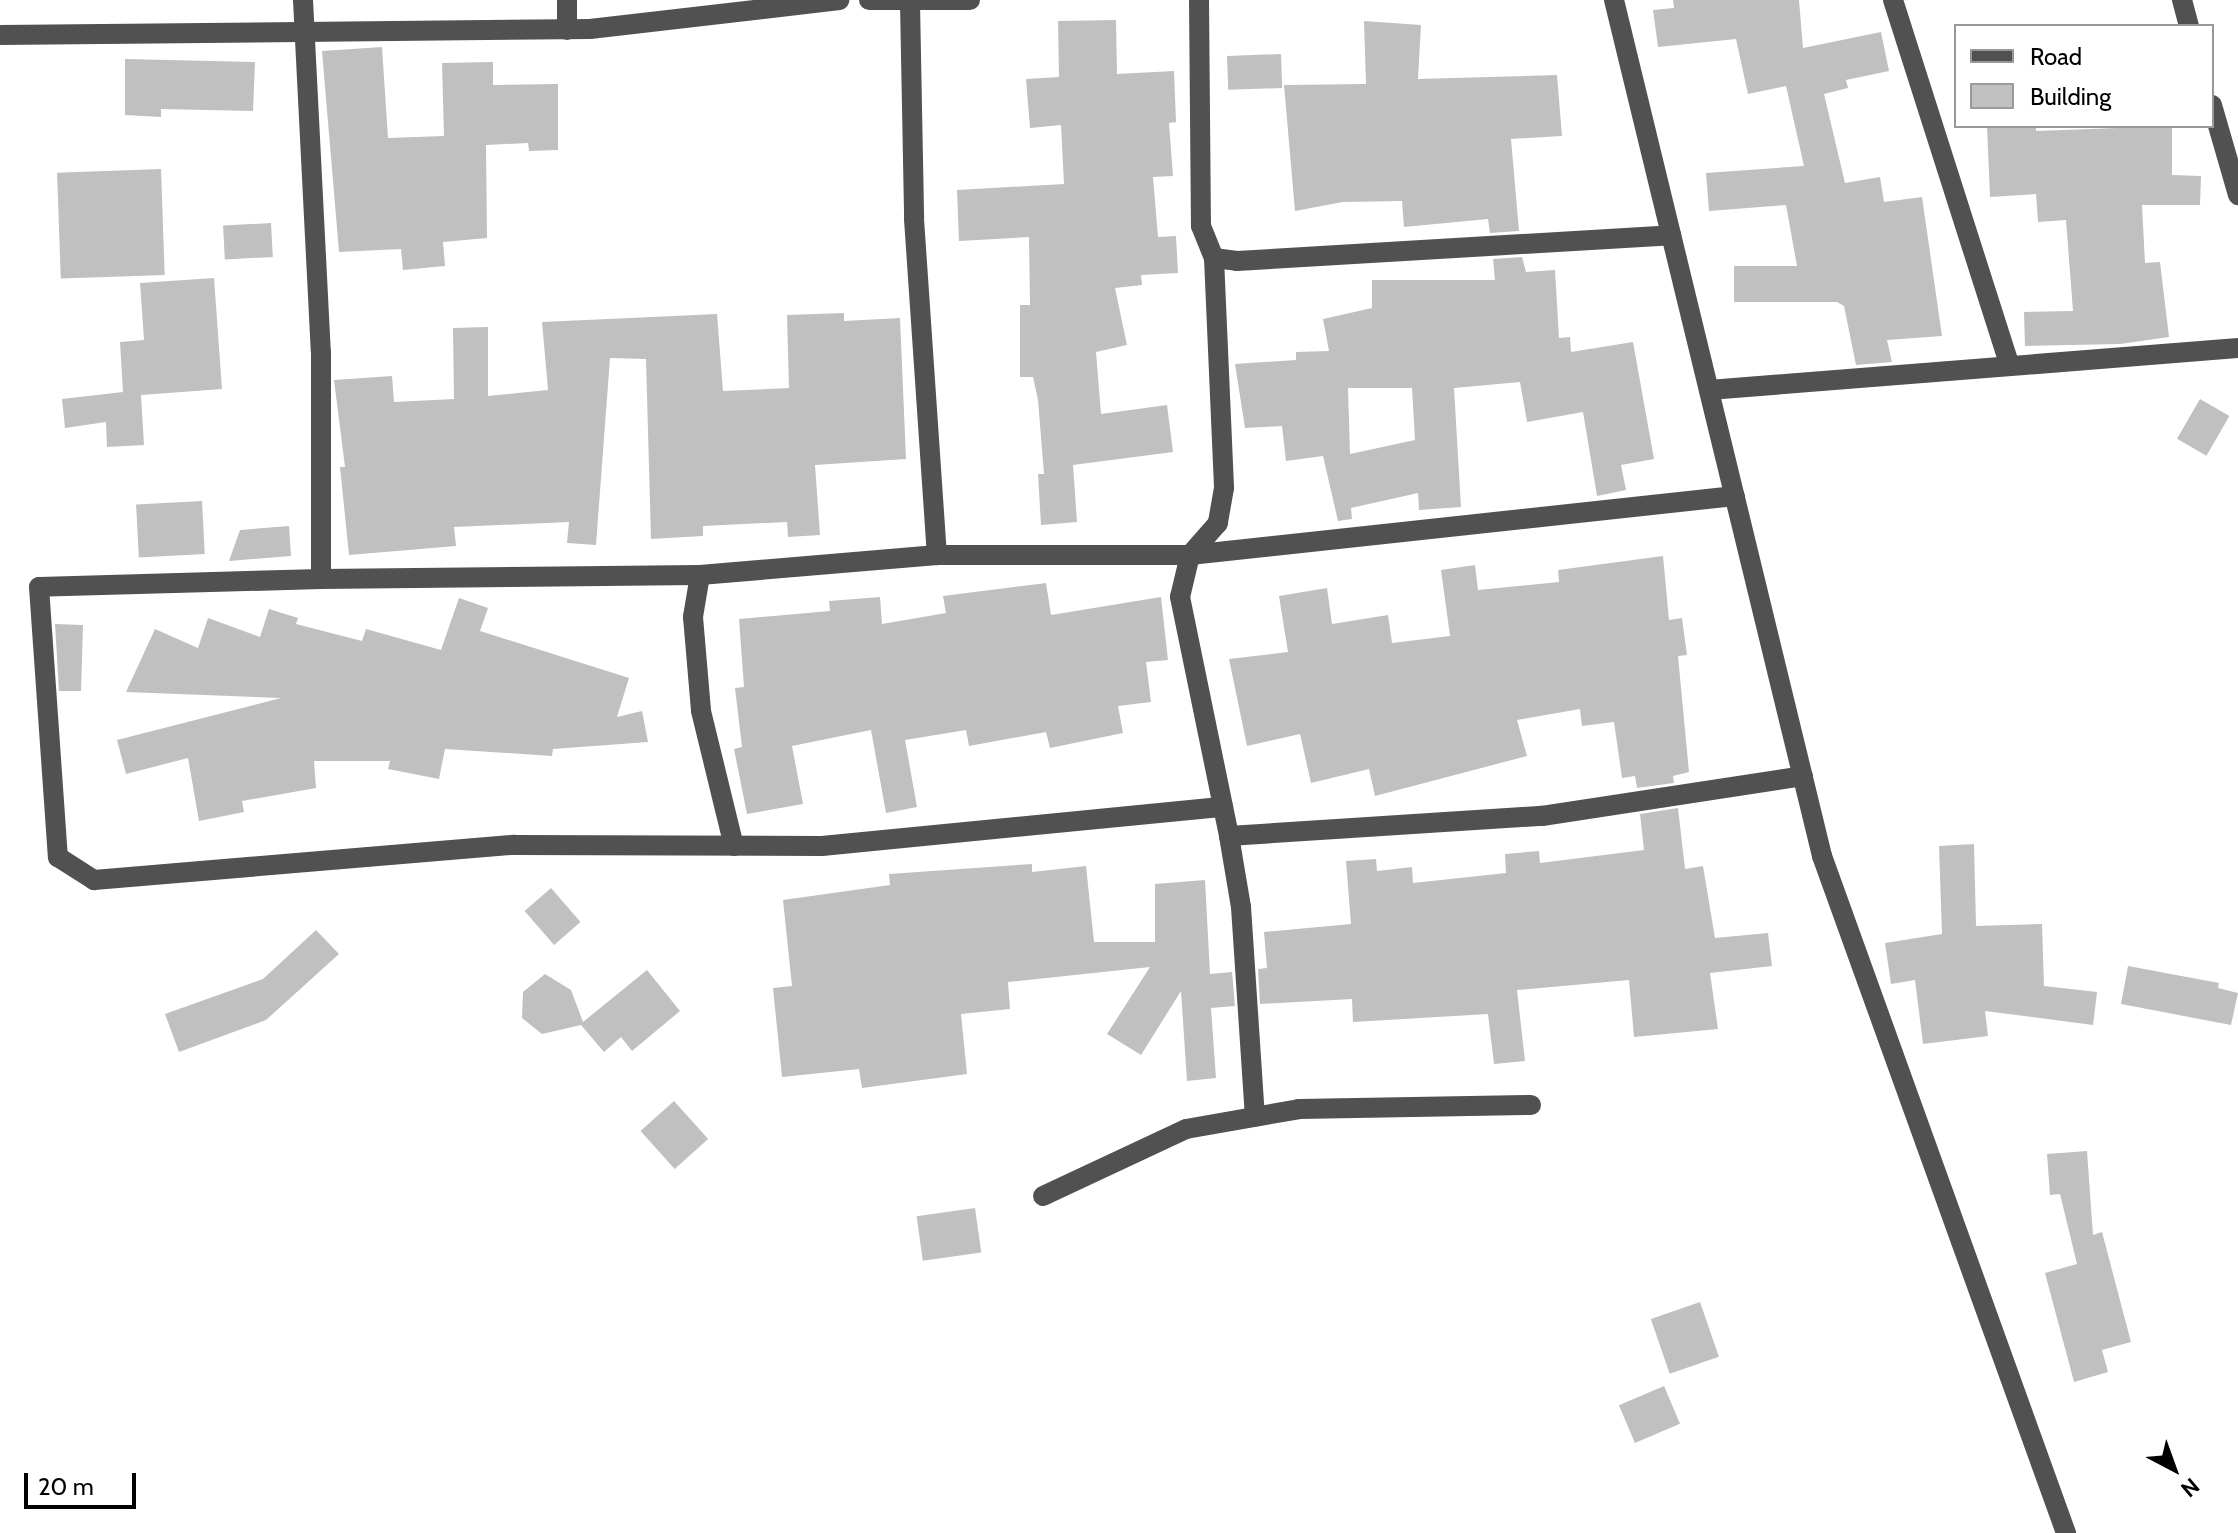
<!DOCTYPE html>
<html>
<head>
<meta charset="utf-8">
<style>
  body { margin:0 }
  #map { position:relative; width:2238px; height:1533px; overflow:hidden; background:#fff; font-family:Cabin,sans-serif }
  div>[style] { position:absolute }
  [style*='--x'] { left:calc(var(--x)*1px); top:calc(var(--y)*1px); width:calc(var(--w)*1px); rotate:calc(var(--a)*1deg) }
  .building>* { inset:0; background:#c0c0c0; transform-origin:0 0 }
  .minor>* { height:20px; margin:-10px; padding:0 10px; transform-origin:10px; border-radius:10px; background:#515151 }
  span { translate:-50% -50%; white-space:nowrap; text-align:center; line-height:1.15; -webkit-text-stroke:7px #fff; paint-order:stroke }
  .legend { position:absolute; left:1954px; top:24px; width:260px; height:104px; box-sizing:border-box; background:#fff; border:2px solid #999; margin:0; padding:10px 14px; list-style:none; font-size:24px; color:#000 }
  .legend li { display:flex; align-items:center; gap:16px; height:40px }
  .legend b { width:40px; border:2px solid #999 }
  .north { position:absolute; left:2134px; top:1429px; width:80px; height:80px; -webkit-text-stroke:6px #fff; paint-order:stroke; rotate:139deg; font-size:22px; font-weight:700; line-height:32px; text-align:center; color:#000 }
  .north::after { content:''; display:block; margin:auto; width:28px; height:36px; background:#000; clip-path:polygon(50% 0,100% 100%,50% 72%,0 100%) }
  .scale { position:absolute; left:24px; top:1473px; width:112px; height:36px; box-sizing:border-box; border:4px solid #000; border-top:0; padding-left:10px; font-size:24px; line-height:28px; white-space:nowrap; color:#000; -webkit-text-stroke:6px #fff; paint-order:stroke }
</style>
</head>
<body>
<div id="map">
  <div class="building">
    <i style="clip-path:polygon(1673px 0,1799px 0,1803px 48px,1881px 32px,1889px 71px,1846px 80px,1848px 88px,1824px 94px,1845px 183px,1880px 177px,1884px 202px,1922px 197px,1942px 336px,1887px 340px,1892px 362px,1856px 365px,1844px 306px,1837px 302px,1734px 302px,1734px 266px,1797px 266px,1786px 205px,1709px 211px,1706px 173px,1804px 166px,1786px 86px,1748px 94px,1736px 39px,1658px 47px,1653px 10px,1674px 8px)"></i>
    <i style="clip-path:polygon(1116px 20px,1117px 74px,1174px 71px,1176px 122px,1169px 123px,1173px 176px,1153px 177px,1158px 237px,1176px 236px,1178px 273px,1141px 275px,1142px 285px,1115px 288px,1127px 345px,1096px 352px,1101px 414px,1167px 405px,1173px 452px,1073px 465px,1077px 522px,1041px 525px,1038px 474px,1044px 474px,1038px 400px,1033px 377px,1020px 377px,1020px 305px,1030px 305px,1029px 237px,959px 241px,957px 190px,1064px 184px,1061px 125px,1030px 128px,1026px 79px,1059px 77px,1058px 21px)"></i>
    <i style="clip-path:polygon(1364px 21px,1421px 25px,1418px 79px,1557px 75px,1562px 136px,1511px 139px,1519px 231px,1490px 233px,1488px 219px,1404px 227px,1402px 201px,1343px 202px,1295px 211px,1284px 85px,1366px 84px)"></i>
    <i style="clip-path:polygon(382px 47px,388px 138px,444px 136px,442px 63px,493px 62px,493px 85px,558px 84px,558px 150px,529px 151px,528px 143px,486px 145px,487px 238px,443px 242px,445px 266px,403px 270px,401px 249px,339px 252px,322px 51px)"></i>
    <i style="left:1281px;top:54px;width:34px;height:54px;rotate:88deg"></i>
    <i style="clip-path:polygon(125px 59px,255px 62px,253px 111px,161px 109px,161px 117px,125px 115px)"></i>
    <i style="clip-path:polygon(1987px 126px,2036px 126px,2036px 131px,2172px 126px,2172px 175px,2201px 176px,2200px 205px,2142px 205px,2145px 263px,2160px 262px,2169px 337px,2120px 344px,2025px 346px,2024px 312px,2073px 311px,2066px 220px,2038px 222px,2036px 194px,1990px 197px)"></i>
    <i style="left:161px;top:169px;width:106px;height:104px;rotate:88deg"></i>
    <i style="left:271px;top:223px;width:34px;height:48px;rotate:87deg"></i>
    <i style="clip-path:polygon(evenodd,1522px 257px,1526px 272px,1555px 270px,1559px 338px,1570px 337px,1571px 352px,1633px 342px,1654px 459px,1621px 465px,1626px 490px,1597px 496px,1583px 412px,1527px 422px,1520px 382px,1454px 388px,1461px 507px,1419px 510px,1418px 493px,1351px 508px,1352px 519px,1338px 521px,1323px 456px,1286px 461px,1282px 426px,1245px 428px,1235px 364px,1296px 360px,1296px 352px,1329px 351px,1323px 319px,1372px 308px,1372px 280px,1495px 280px,1493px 259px,1522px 257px,1348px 388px,1412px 388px,1415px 440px,1350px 454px,1348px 388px)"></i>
    <i style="clip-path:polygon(214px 278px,222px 389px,141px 395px,144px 445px,107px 447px,106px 422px,65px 428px,62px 399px,123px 392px,120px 342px,144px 340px,140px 283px)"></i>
    <i style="clip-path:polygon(844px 313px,844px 321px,900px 318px,906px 459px,815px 465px,820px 535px,788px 537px,787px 522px,703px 526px,703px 536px,651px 539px,646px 359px,610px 358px,596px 545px,567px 543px,569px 522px,454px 527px,456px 546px,349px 555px,340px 467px,345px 467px,334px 380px,392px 376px,394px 402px,454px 399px,453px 328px,488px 327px,488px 396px,548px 390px,542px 322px,717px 314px,723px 391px,789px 388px,787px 315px)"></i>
    <i style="left:2200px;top:399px;width:34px;height:46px;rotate:30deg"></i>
    <i style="left:202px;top:501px;width:53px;height:66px;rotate:87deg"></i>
    <i style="clip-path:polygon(289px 526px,291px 556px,229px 561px,240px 530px)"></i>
    <i style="clip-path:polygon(1663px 556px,1669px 620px,1682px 618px,1687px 655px,1678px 656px,1689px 772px,1673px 776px,1674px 783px,1637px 788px,1635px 776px,1622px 778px,1614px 722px,1582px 726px,1580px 709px,1517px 720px,1527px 756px,1375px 796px,1369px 769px,1311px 783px,1300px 734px,1247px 746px,1229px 659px,1288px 652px,1279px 596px,1327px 588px,1332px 624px,1388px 615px,1392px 643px,1450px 636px,1441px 570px,1475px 565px,1478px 590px,1559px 582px,1558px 570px)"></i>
    <i style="clip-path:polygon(1046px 583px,1051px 615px,1161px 597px,1168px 660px,1146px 662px,1151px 702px,1118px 706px,1123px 733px,1050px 748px,1046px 732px,969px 746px,966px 730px,905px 740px,917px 807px,886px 813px,871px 730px,792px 746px,803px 804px,747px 814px,734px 749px,742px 747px,735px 688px,744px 687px,739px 619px,830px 611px,829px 601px,880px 597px,882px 624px,946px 613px,943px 596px)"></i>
    <i style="clip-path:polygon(459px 598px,488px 608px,480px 631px,629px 678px,617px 717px,642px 711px,648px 742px,553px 749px,552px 756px,445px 749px,439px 779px,388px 769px,390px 761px,314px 761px,316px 788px,242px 801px,244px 812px,199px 821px,188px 758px,126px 774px,117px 740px,281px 698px,126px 692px,155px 629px,198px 648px,208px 618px,260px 637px,269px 609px,298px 618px,296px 624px,362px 641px,366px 629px,441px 650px)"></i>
    <i style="clip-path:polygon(55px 624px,83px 625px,81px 691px,59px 691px)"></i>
    <i style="clip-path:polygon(1678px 808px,1685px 869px,1703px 866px,1715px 938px,1768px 933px,1772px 966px,1710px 973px,1718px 1029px,1634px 1037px,1629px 980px,1517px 990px,1525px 1061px,1494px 1064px,1488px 1014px,1353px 1022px,1352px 999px,1260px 1004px,1258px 969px,1267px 968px,1264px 932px,1351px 924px,1346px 861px,1376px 859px,1377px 871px,1412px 867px,1413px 883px,1506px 873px,1505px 854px,1539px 851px,1540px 863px,1644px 850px,1640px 814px)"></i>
    <i style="clip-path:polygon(1974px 844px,1976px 926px,2042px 924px,2044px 986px,2097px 992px,2093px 1025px,1985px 1011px,1988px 1036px,1923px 1044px,1915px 980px,1891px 984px,1885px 943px,1942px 934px,1939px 846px)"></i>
    <i style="clip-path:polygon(1032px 864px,1032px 872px,1086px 866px,1094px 942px,1155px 942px,1155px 884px,1205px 880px,1210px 974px,1232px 972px,1235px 1006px,1211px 1008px,1216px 1078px,1187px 1081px,1181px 991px,1141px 1055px,1107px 1034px,1150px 967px,1008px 982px,1010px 1009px,961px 1014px,967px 1074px,862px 1088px,859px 1069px,782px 1077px,773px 988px,792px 986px,783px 900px,890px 885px,889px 874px)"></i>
    <i style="left:551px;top:888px;width:45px;height:35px;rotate:49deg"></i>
    <i style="clip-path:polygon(316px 930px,339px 954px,266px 1020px,179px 1052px,165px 1014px,263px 979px)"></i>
    <i style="clip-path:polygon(2128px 966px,2219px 983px,2218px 988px,2238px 993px,2231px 1025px,2121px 1004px)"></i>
    <i style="clip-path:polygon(647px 970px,680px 1011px,632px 1051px,621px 1037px,604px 1052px,581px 1025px,542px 1034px,522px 1018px,523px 992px,545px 974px,571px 990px,583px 1022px)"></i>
    <i style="left:674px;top:1101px;width:51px;height:45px;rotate:48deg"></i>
    <i style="clip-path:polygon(2087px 1151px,2093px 1235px,2102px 1232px,2131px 1342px,2102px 1350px,2108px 1372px,2074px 1382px,2045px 1273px,2077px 1264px,2060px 1194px,2050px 1195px,2047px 1154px)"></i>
    <i style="left:975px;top:1208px;width:45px;height:59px;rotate:82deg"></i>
    <i style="left:1700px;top:1302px;width:58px;height:52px;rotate:71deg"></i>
    <i style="left:1664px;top:1386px;width:41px;height:49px;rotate:67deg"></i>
  </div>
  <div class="minor">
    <i style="--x:303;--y:0;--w:352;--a:87.1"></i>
    <i style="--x:321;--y:352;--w:227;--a:90"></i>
    <i style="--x:321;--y:579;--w:282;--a:178.4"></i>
    <i style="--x:39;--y:587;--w:271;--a:86"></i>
    <i style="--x:58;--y:857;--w:43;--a:32.6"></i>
    <i style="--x:94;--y:880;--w:422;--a:-4.8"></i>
    <i style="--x:515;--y:845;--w:307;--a:0.2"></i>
    <i style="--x:822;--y:846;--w:403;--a:-5.6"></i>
    <i style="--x:567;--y:0;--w:30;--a:90"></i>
    <i style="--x:869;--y:0;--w:101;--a:0"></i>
    <i style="--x:1199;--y:0;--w:226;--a:89.5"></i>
    <i style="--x:1201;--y:226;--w:35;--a:68"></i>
    <i style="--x:1214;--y:258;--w:23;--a:7"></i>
    <i style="--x:1237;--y:261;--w:435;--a:-3.4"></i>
    <i style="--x:1614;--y:0;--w:881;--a:76.34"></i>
    <i style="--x:1822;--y:856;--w:720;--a:70.18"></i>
    <i style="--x:1893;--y:0;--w:384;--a:72.3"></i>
    <i style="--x:2182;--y:0;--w:27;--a:75"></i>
    <i style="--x:910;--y:3;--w:216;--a:88.9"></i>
    <i style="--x:914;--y:219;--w:337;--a:86.1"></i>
    <i style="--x:0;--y:35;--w:590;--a:-0.58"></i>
    <i style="--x:590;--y:29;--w:251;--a:-6.6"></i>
    <i style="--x:2212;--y:105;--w:94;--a:73.9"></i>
    <i style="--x:1214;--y:258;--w:230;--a:87.5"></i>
    <i style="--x:1224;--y:488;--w:36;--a:100"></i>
    <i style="--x:1218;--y:523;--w:43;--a:131.2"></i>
    <i style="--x:1190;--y:555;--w:43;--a:103.4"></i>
    <i style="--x:1180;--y:597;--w:244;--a:78.4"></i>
    <i style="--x:1229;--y:836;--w:314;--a:-3.7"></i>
    <i style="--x:1542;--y:816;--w:264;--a:-8.7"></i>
    <i style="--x:1709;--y:390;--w:531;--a:-4.54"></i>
    <i style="--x:700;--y:575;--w:43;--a:99.5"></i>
    <i style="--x:693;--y:617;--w:94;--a:85.1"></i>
    <i style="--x:701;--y:711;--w:139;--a:76.3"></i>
    <i style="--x:321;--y:579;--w:379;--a:-0.6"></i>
    <i style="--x:700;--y:575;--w:238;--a:-4.8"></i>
    <i style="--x:937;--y:555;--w:253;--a:0"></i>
    <i style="--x:1190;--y:555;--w:548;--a:-6.18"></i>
    <i style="--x:1229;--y:836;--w:72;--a:80.4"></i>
    <i style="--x:1241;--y:907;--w:210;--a:86.2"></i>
    <i style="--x:1043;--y:1196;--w:158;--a:-25.1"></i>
    <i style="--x:1186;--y:1129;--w:115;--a:-10"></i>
    <i style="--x:1299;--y:1109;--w:232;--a:-1"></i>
  </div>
  <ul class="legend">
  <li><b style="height:10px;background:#515151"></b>Road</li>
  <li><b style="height:22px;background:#c0c0c0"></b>Building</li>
  </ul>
  <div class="north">N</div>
  <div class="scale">20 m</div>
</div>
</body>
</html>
